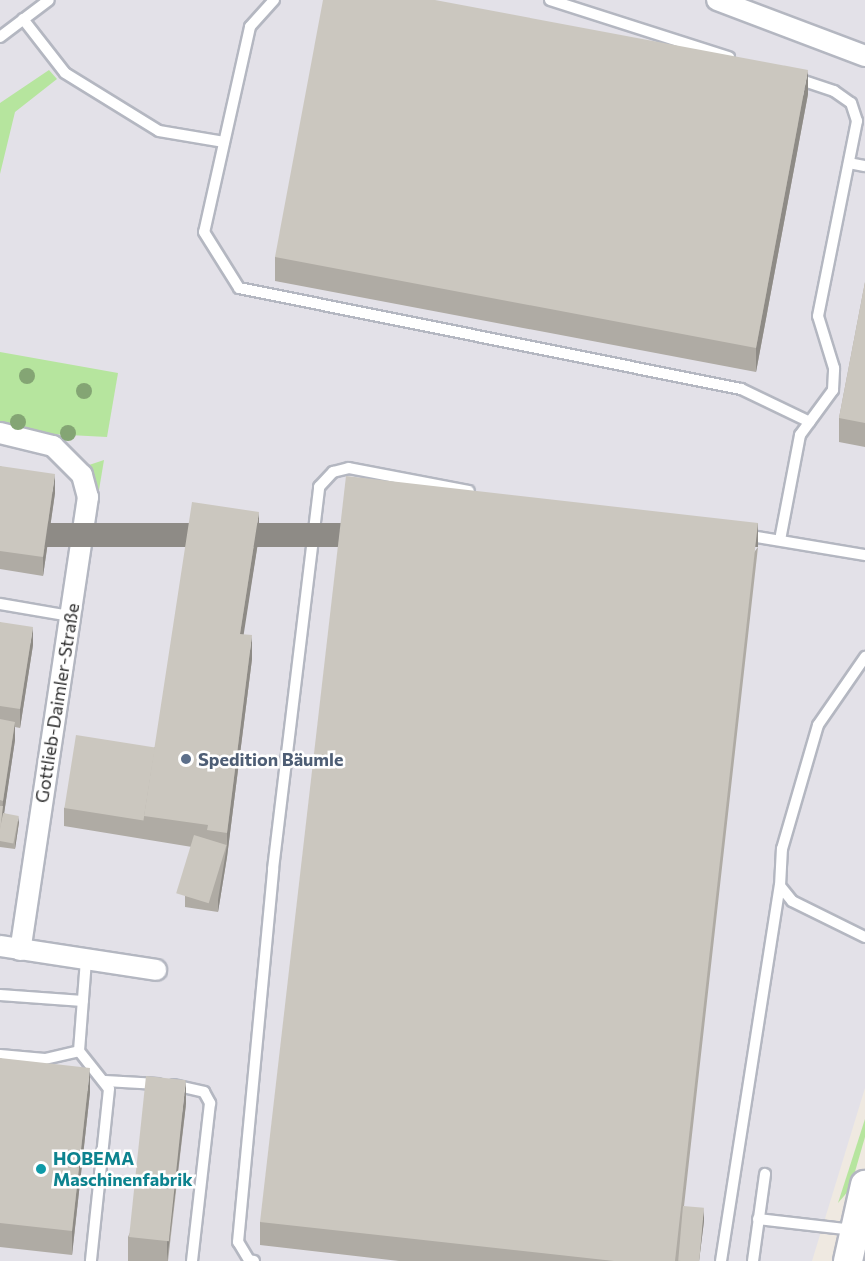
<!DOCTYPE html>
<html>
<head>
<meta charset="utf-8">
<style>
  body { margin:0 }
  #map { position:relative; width:865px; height:1261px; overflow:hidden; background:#efe9e1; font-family:Commissioner,sans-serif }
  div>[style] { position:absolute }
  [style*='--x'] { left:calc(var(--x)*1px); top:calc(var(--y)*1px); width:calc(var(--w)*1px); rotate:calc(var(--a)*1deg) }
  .industrial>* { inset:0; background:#e3e1e8 }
  .green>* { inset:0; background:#b6e59e }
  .roads { filter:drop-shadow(2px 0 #b4b7c1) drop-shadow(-2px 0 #b4b7c1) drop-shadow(0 2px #b4b7c1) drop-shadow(0 -2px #b4b7c1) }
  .lane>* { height:10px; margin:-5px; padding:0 5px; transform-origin:5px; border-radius:5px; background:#fff }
  .street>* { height:20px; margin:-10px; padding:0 10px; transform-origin:10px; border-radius:10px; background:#fff }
  .secondary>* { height:28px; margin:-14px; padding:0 14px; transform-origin:14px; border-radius:14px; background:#fff }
  .trees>* { width:16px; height:16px; margin:-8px; border-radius:50%; background:#84a574 }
  .wall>* { inset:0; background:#afaba4 }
  .shaded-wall>* { inset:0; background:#8e8b86; transform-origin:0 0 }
  .building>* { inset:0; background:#cbc7bf; transform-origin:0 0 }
  .dots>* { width:16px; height:16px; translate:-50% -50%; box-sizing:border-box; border:3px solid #fff; border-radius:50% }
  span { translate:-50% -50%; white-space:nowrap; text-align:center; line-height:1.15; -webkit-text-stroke:5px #fff; paint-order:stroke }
  .street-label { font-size:18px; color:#2e2e2e }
  .service-label { font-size:18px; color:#4e5e75; font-weight:700 }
  .left { translate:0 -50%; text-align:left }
  .culture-label { font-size:18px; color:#0d838f; font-weight:700 }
</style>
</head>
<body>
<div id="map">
  <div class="industrial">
    <i style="clip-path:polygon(0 0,865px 0,865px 1088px,812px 1261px,0 1261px)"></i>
  </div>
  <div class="green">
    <i style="clip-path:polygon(49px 70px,57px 79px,15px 112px,0 174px,0 103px)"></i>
    <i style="clip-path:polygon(0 352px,118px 373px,107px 437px,50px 434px,0 424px)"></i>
    <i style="clip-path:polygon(104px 460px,97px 502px,86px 466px)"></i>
    <i style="clip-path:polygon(865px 1119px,865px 1137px,850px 1189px,838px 1203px)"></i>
  </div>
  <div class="roads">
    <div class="lane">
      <i style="--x:274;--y:0;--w:36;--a:132"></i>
      <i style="--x:250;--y:27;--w:210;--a:102.6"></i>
      <i style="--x:204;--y:232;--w:66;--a:58"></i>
      <i style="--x:239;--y:288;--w:512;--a:11.38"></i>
      <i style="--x:741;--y:389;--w:76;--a:25.6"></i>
      <i style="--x:550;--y:0;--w:188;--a:17.7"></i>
      <i style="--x:23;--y:19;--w:68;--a:52.1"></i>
      <i style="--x:65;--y:73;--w:110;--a:31.7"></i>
      <i style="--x:159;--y:131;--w:66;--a:9.6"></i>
      <i style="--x:0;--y:37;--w:61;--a:-37.1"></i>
      <i style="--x:849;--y:163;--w:16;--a:11"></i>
      <i style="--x:745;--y:535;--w:122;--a:9.5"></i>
      <i style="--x:780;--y:540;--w:107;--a:-79.2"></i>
      <i style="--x:800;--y:435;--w:56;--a:-53.7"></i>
      <i style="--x:833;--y:390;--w:22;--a:-87"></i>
      <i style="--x:834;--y:368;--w:54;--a:-107.1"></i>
      <i style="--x:818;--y:316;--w:199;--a:-78.7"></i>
      <i style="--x:857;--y:121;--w:19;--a:-108"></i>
      <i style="--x:851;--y:103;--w:21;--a:-145"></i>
      <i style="--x:834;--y:91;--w:41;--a:-161.6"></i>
      <i style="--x:0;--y:604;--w:71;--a:9.7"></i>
      <i style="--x:780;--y:886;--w:19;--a:51"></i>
      <i style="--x:792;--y:901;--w:81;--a:26.3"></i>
      <i style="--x:86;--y:960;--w:91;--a:94.4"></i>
      <i style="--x:79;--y:1051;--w:48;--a:51.7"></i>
      <i style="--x:109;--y:1089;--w:173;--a:96"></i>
      <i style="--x:0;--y:995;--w:83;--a:4.1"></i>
      <i style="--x:0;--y:1055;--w:45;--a:5.1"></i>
      <i style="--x:45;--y:1059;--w:35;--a:-13"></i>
      <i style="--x:105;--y:1081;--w:53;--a:3.2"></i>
      <i style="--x:174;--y:1085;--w:31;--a:13"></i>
      <i style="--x:204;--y:1092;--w:13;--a:61"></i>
      <i style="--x:210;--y:1103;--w:159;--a:96.5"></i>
      <i style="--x:758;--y:1219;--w:96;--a:6.6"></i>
      <i style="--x:254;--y:1261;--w:5;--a:-169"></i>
      <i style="--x:249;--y:1260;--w:21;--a:-121"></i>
      <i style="--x:238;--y:1242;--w:375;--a:-84.6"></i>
      <i style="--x:273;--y:869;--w:385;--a:-83.1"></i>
      <i style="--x:319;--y:487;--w:21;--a:-47"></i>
      <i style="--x:333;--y:472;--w:16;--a:-14"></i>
      <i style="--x:349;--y:468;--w:122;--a:10.9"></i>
      <i style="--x:721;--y:1261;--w:380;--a:-81.1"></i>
      <i style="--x:780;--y:886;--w:37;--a:-87"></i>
      <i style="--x:782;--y:849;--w:129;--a:-73.8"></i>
      <i style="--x:818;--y:725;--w:83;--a:-55.3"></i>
      <i style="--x:753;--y:1261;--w:88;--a:-82.1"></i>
    </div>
    <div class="street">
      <i style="--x:717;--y:0;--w:158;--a:20.7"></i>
      <i style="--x:0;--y:433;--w:55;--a:13.8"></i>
      <i style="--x:53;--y:446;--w:41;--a:45"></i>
      <i style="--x:82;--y:475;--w:23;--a:75"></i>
      <i style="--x:88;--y:497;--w:458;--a:98.5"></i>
      <i style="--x:0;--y:946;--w:158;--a:8.7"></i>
    </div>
    <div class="secondary">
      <i style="--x:848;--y:1261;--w:78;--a:-77.4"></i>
    </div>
  </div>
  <div class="trees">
    <i style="left:27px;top:376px"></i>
    <i style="left:84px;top:391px"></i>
    <i style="left:18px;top:422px"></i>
    <i style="left:68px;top:433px"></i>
  </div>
  <div class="wall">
    <i style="clip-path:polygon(808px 94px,756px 372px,275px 281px,275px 257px)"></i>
    <i style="clip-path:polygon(865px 282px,865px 447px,839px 442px,839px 418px)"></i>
    <i style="clip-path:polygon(0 466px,55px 493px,43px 576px,0 569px)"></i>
    <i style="clip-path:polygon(259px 536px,243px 634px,252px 659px,227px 857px,218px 912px,185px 907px,185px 895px,192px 847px,64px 826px,64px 808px,155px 747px)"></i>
    <i style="clip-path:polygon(758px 547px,684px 1206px,704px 1221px,699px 1261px,399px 1261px,260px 1245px,260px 1222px)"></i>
    <i style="clip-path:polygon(0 622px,33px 645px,20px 728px,15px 727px,15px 740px,4px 813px,19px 822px,15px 849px,0 847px)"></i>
    <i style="clip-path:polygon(0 1058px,90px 1092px,72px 1255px,0 1247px)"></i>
    <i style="clip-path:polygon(186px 1104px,168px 1261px,128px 1261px,128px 1237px)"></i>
  </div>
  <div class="shaded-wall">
    <i style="clip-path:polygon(808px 70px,808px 94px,756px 372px,756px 348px)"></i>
    <i style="clip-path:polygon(55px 474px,55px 493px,43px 576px,43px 557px)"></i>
    <i style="clip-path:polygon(259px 512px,259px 536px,240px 658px,240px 634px)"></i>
    <i style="left:758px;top:523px;width:24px;height:743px;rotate:90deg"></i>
    <i style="clip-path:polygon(33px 627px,33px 645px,20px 728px,20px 709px)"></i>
    <i style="clip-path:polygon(252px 635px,252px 659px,227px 857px,218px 912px,218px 900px,227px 845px,227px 833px)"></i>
    <i style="clip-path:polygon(15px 722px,15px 740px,0 841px,3px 801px)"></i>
    <i style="clip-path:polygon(19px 816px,19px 822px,15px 849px,15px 843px)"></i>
    <i style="clip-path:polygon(90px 1068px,90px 1092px,72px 1255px,72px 1231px)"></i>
    <i style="clip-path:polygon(186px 1080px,186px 1104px,167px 1261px,167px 1242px)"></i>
    <i style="clip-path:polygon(704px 1208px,704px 1221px,699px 1261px,698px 1261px)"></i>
  </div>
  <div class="building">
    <i style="clip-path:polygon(323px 0,435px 0,808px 70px,756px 348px,275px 257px)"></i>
    <i style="clip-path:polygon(865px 282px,865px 423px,839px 418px)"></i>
    <i style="clip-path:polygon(0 466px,55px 474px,43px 557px,0 551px)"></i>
    <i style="clip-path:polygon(346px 476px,758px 523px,675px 1261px,614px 1261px,260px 1222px)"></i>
    <i style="clip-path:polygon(192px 502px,259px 512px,240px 634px,252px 635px,227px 833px,207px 830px,208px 825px,144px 816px)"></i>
    <i style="clip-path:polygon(0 622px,33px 627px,20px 709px,0 706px)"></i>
    <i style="clip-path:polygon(0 719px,15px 722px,3px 801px,0 800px)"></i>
    <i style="left:76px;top:735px;width:80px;height:74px;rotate:9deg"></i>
    <i style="clip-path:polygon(0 806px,3px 806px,0 831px)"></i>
    <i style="left:3px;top:813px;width:16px;height:28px;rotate:11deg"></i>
    <i style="left:194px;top:835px;width:34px;height:61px;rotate:17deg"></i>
    <i style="clip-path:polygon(0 1058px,90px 1068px,72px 1231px,0 1223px)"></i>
    <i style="left:146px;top:1076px;width:40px;height:162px;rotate:6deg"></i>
    <i style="left:683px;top:1206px;width:21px;height:55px;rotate:5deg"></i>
  </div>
  <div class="dots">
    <i style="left:186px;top:759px;background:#5c6f8a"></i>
    <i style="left:41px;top:1169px;background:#0f9aa8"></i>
  </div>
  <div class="street-label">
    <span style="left:57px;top:703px;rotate:-81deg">Gottlieb-Daimler-Straße</span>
  </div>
  <div class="service-label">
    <span class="left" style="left:198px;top:759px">Spedition Bäumle</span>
  </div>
  <div class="culture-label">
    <span class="left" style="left:53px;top:1169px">HOBEMA<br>Maschinenfabrik</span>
  </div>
</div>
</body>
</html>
